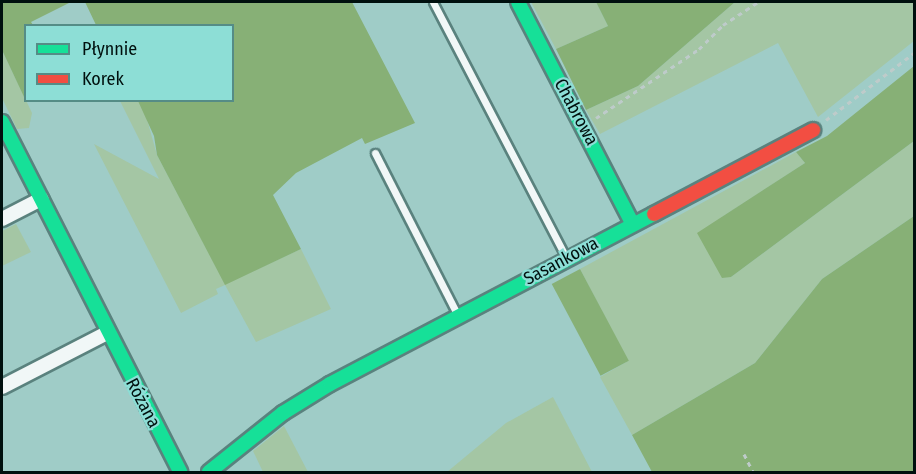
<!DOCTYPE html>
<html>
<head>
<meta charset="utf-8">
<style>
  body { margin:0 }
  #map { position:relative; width:916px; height:474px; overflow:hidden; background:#9fccc7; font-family:"Fira Sans Condensed",sans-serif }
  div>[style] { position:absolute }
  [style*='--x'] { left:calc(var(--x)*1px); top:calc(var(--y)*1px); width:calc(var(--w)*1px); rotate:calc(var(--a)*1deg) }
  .green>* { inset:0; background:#a4c6a4 }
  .forest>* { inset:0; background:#87b076; transform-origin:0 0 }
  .path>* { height:3px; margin-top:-1.5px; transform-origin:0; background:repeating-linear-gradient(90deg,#becbca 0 4.5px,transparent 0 9px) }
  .roads { filter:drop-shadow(2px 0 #5a827e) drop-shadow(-2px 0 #5a827e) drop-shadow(0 2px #5a827e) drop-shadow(0 -2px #5a827e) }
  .lane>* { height:7px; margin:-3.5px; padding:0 3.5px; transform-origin:3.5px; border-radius:3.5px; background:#f1f7f7 }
  .street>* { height:14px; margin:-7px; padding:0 7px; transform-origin:7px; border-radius:7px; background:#f1f7f7 }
  .fast>* { height:14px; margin:-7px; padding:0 7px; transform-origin:7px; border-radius:7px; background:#16e098 }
  .jam>* { height:14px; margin:-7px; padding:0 7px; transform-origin:7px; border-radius:7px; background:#f24e42 }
  span { translate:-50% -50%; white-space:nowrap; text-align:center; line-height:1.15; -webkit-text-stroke:4.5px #8dded6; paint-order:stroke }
  .street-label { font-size:18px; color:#00100e }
  .frame { position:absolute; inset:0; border:3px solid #00100e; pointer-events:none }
  .legend { position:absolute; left:24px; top:24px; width:210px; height:78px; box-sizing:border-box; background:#8dded6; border:2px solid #558c86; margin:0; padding:8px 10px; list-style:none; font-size:18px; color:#00100e }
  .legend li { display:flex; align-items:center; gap:12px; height:30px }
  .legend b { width:30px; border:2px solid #558c86 }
</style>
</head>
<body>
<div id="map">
  <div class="green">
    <i style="clip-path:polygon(531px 2px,596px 2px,608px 26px,556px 49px)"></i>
    <i style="clip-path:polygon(735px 2px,914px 2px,914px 41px,818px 117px,778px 43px,600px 134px,586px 110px,638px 86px)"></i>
    <i style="clip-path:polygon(2px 50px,32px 113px,29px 128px,17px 129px,2px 98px)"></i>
    <i style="clip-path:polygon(120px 101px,138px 101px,146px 116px,157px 155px,225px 284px,301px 249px,331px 309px,256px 342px,225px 285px,216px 289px,218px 294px,181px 313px,94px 144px,159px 179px)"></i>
    <i style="clip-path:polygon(914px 141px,914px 216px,822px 279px,755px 363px,632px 435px,600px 377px,628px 361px,580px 269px,796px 152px,805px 163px,722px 217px,731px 277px)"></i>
    <i style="clip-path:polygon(16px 224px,31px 252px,2px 266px,2px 231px)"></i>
    <i style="clip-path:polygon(553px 397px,592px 472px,447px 472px,506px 423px)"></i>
    <i style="clip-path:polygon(284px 426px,308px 472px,263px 472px,253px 451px)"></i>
  </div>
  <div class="forest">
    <i style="clip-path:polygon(2px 2px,71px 2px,31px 22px,33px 25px,26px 26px,25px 99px,2px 50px)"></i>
    <i style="clip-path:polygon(85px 2px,352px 2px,415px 123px,365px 144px,362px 138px,296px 173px,273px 195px,301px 249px,225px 285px,157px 155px,154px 136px,138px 101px,232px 100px,232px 26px,96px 25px)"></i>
    <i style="clip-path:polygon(596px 2px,735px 2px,638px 86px,586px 110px,556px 49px,608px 26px)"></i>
    <i style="clip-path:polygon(914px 66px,914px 141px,731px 277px,722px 278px,697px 233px,805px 163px,796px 152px,827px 136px)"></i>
    <i style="clip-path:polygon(914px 216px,914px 472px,652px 472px,632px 435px,755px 363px,822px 279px)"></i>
    <i style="left:580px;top:269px;width:104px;height:32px;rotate:62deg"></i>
  </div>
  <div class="path">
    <i style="--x:596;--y:118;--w:124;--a:-33.8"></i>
    <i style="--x:699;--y:49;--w:34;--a:-45"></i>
    <i style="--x:723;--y:25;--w:42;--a:-33.3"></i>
    <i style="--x:826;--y:120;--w:111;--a:-37.3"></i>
    <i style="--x:744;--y:454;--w:20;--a:63"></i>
  </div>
  <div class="roads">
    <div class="lane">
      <i style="--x:433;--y:2;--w:288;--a:62.5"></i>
      <i style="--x:375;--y:153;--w:181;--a:63"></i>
    </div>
    <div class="street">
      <i style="--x:2;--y:219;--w:44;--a:-27.1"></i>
      <i style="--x:2;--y:387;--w:118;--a:-27.2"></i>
    </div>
    <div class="fast">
      <i style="--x:518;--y:2;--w:249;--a:62.7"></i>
      <i style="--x:2;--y:122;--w:393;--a:63"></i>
      <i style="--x:209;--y:472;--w:95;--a:-38.6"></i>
      <i style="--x:283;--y:413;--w:55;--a:-31.7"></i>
      <i style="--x:330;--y:384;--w:366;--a:-27.7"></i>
    </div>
    <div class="jam">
      <i style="--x:654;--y:214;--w:180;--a:-27.8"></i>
    </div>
  </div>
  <div class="street-label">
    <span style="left:576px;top:112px;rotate:62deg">Chabrowa</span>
    <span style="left:561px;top:261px;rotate:-28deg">Sasankowa</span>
    <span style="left:143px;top:403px;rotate:62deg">Różana</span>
  </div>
  <div class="frame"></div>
  <ul class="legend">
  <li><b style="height:8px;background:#16e098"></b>Płynnie</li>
  <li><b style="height:8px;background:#f24e42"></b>Korek</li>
  </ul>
</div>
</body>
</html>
